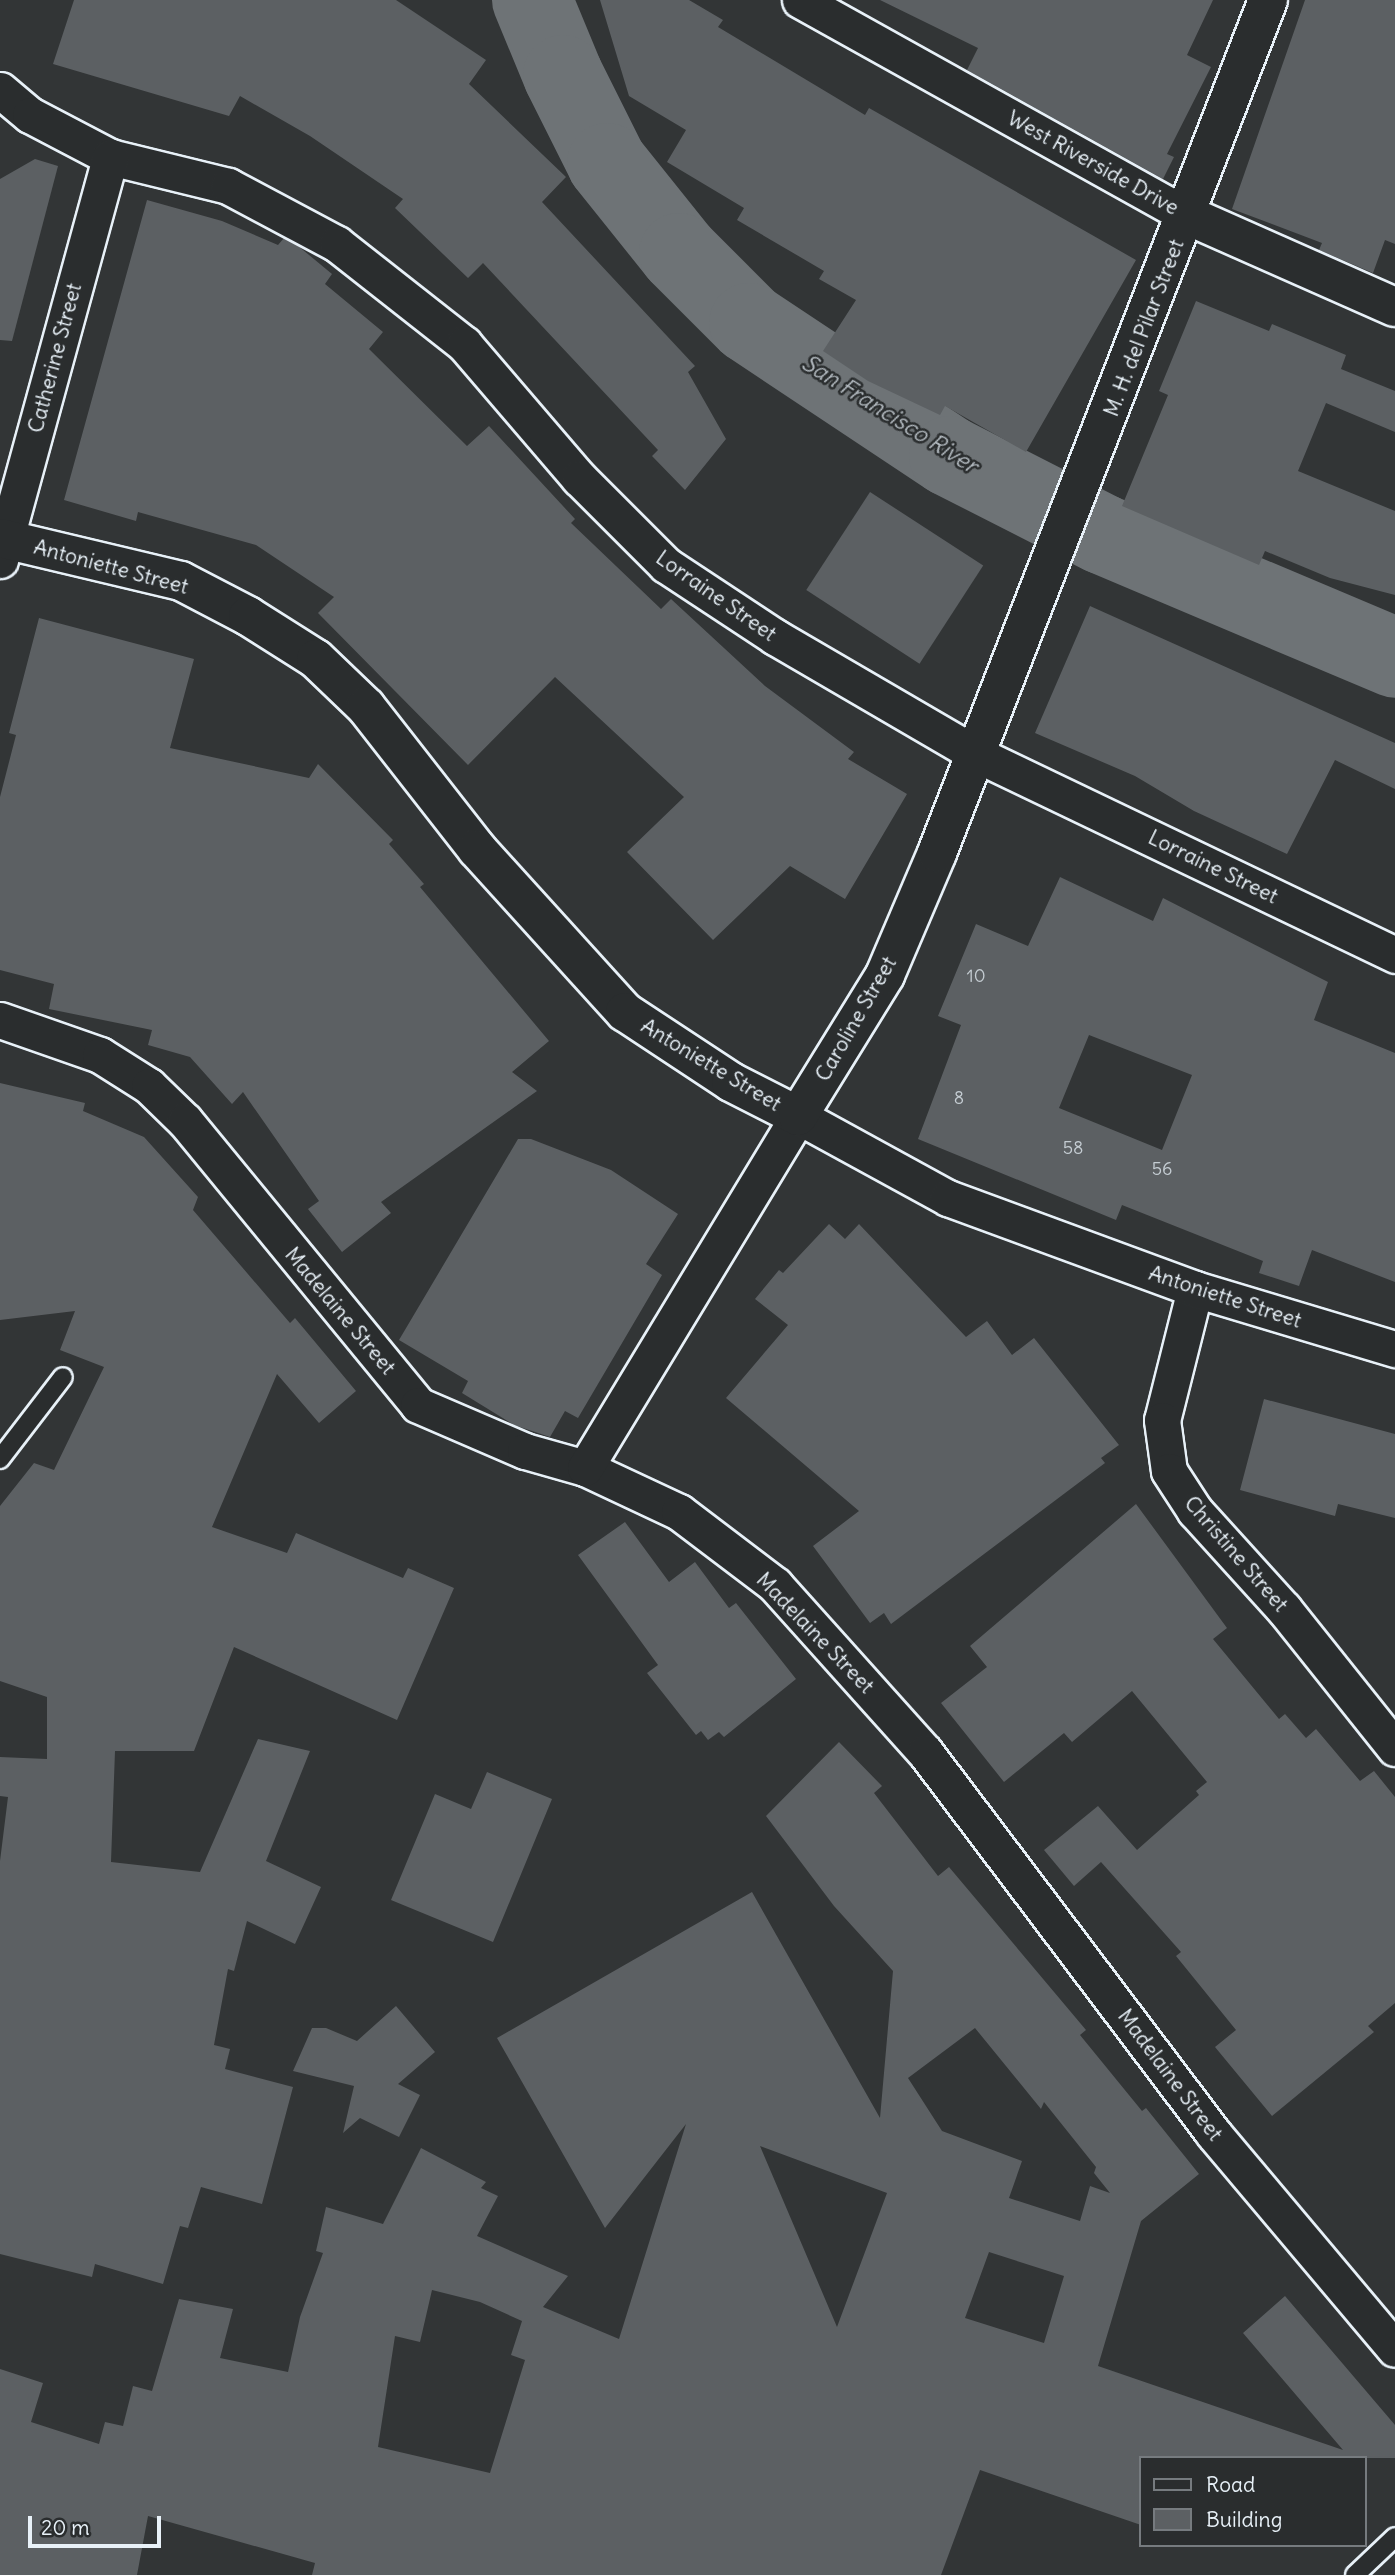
<!DOCTYPE html>
<html>
<head>
<meta charset="utf-8">
<style>
  body { margin:0 }
  #map { position:relative; width:1395px; height:2575px; overflow:hidden; background:#323536; font-family:Delius,sans-serif }
  div>[style] { position:absolute }
  [style*='--x'] { left:calc(var(--x)*1px); top:calc(var(--y)*1px); width:calc(var(--w)*1px); rotate:calc(var(--a)*1deg) }
  .river>* { height:80px; margin:-40px; padding:0 40px; transform-origin:40px; border-radius:40px; background:#6e7376 }
  .building>* { inset:0; background:#5c6063; transform-origin:0 0 }
  .roads { filter:drop-shadow(2px 0 #e8f1f8) drop-shadow(-2px 0 #e8f1f8) drop-shadow(0 2px #e8f1f8) drop-shadow(0 -2px #e8f1f8) }
  .service>* { height:18px; margin:-9px; padding:0 9px; transform-origin:9px; border-radius:9px; background:#2a2d2e }
  .minor>* { height:35px; margin:-17.5px; padding:0 17.5px; transform-origin:17.5px; border-radius:17.5px; background:#2a2d2e }
  .tertiary>* { height:38px; margin:-19px; padding:0 19px; transform-origin:19px; border-radius:19px; background:#2a2d2e }
  span { translate:-50% -50%; white-space:nowrap; text-align:center; line-height:1.15; -webkit-text-stroke:5px #2a2d2e; paint-order:stroke }
  .number-label { font-size:18px; color:#c5cdd3 }
  .number-label span { -webkit-text-stroke-width:0 }
  .street-label { font-size:21px; color:#e8f1f8 }
  .water-label { font-size:23px; color:#b1b8be; font-style:italic }
  .legend { position:absolute; left:1139px; top:2456px; width:228px; height:91px; box-sizing:border-box; background:#2a2d2e; border:2px solid #767b7f; margin:0; padding:9px 12px; list-style:none; font-size:21px; color:#e8f1f8 }
  .legend li { display:flex; align-items:center; gap:14px; height:35px }
  .legend b { width:35px; border:2px solid #767b7f }
  .scale { position:absolute; left:28px; top:2516px; width:133px; height:32px; box-sizing:border-box; border:4px solid #e8f1f8; border-top:0; padding-left:9px; font-size:21px; line-height:24px; white-space:nowrap; color:#e8f1f8; -webkit-text-stroke:5px #2a2d2e; paint-order:stroke }
</style>
</head>
<body>
<div id="map">
  <div class="river">
    <i style="--x:532;--y:0;--w:81;--a:67.5"></i>
    <i style="--x:563;--y:75;--w:98;--a:63.4"></i>
    <i style="--x:607;--y:163;--w:115;--a:51.3"></i>
    <i style="--x:679;--y:253;--w:99;--a:45"></i>
    <i style="--x:749;--y:323;--w:240;--a:33.6"></i>
    <i style="--x:949;--y:456;--w:172;--a:27"></i>
    <i style="--x:1102;--y:534;--w:318;--a:22.9"></i>
  </div>
  <div class="building">
    <i style="clip-path:polygon(74px 0,396px 0,486px 60px,469px 84px,566px 177px,542px 202px,695px 366px,688px 372px,726px 439px,685px 490px,652px 456px,658px 450px,483px 263px,468px 278px,395px 208px,403px 199px,310px 136px,240px 96px,229px 116px,53px 64px)"></i>
    <i style="clip-path:polygon(600px 0,689px 0,723px 20px,718px 27px,865px 115px,869px 108px,1136px 260px,1026px 452px,945px 406px,940px 415px,868px 381px,823px 351px,856px 300px,819px 279px,824px 271px,737px 220px,744px 208px,667px 162px,686px 130px,629px 96px)"></i>
    <i style="clip-path:polygon(880px 0,1213px 0,1187px 55px,1211px 67px,1167px 154px,1174px 157px,1163px 179px,967px 70px,978px 48px)"></i>
    <i style="clip-path:polygon(1305px 0,1395px 0,1395px 244px,1385px 240px,1373px 273px,1319px 250px,1322px 243px,1232px 209px)"></i>
    <i style="clip-path:polygon(35px 159px,58px 166px,12px 341px,0 340px,0 179px)"></i>
    <i style="clip-path:polygon(147px 200px,222px 221px,278px 245px,284px 238px,297px 245px,332px 274px,325px 284px,383px 332px,369px 349px,467px 446px,489px 426px,575px 519px,571px 523px,661px 609px,671px 599px,765px 686px,854px 752px,848px 759px,907px 794px,845px 899px,790px 866px,713px 940px,627px 852px,684px 797px,555px 677px,468px 765px,318px 613px,334px 597px,256px 545px,138px 512px,136px 521px,64px 500px)"></i>
    <i style="clip-path:polygon(1196px 301px,1269px 331px,1272px 324px,1346px 355px,1341px 369px,1395px 391px,1395px 432px,1326px 403px,1298px 471px,1395px 511px,1395px 595px,1330px 578px,1265px 551px,1259px 565px,1122px 506px,1168px 395px,1159px 391px)"></i>
    <i style="left:870px;top:492px;width:135px;height:117px;rotate:33deg"></i>
    <i style="clip-path:polygon(1090px 606px,1395px 743px,1395px 789px,1335px 760px,1287px 854px,1194px 811px,1135px 776px,1035px 733px)"></i>
    <i style="clip-path:polygon(39px 618px,194px 659px,170px 748px,309px 778px,318px 764px,393px 840px,389px 844px,424px 884px,420px 887px,549px 1041px,512px 1072px,537px 1091px,381px 1202px,391px 1213px,342px 1252px,308px 1209px,319px 1201px,243px 1092px,232px 1104px,190px 1057px,148px 1045px,152px 1030px,49px 1009px,54px 984px,0 970px,0 797px,16px 735px,9px 733px)"></i>
    <i style="clip-path:polygon(evenodd,1060px 877px,1153px 921px,1163px 898px,1328px 982px,1314px 1020px,1395px 1053px,1395px 1282px,1312px 1250px,1299px 1286px,1259px 1273px,1263px 1261px,1122px 1205px,1116px 1220px,918px 1139px,961px 1025px,938px 1016px,976px 924px,1028px 946px,1060px 877px,1089px 1035px,1192px 1075px,1162px 1150px,1059px 1108px,1089px 1035px)"></i>
    <i style="clip-path:polygon(0 1083px,85px 1103px,83px 1111px,144px 1137px,198px 1197px,193px 1210px,290px 1323px,295px 1318px,356px 1391px,319px 1423px,277px 1374px,212px 1527px,287px 1553px,296px 1533px,403px 1578px,408px 1568px,454px 1588px,397px 1720px,234px 1647px,194px 1751px,115px 1751px,111px 1862px,200px 1872px,258px 1739px,310px 1751px,266px 1861px,321px 1887px,295px 1944px,247px 1921px,234px 1971px,228px 1969px,214px 2045px,230px 2049px,225px 2069px,293px 2087px,262px 2204px,201px 2187px,188px 2228px,180px 2226px,163px 2284px,95px 2264px,92px 2277px,0 2254px,0 1861px,8px 1797px,0 1796px,0 1757px,47px 1759px,47px 1697px,0 1681px,0 1506px,34px 1463px,54px 1470px,104px 1367px,60px 1350px,75px 1311px,0 1320px)"></i>
    <i style="clip-path:polygon(518px 1139px,531px 1139px,611px 1170px,678px 1214px,646px 1264px,662px 1275px,578px 1418px,565px 1411px,550px 1437px,514px 1425px,462px 1393px,468px 1381px,399px 1340px)"></i>
    <i style="clip-path:polygon(829px 1224px,845px 1239px,859px 1224px,966px 1337px,987px 1321px,1012px 1355px,1034px 1338px,1119px 1445px,1101px 1458px,1105px 1463px,891px 1624px,884px 1613px,870px 1623px,813px 1546px,859px 1511px,726px 1398px,788px 1325px,755px 1299px,779px 1270px,783px 1273px)"></i>
    <i style="clip-path:polygon(1264px 1399px,1395px 1434px,1395px 1518px,1338px 1504px,1335px 1516px,1240px 1490px)"></i>
    <i style="clip-path:polygon(1136px 1504px,1227px 1628px,1213px 1639px,1279px 1719px,1285px 1714px,1306px 1738px,1316px 1729px,1360px 1781px,1374px 1771px,1395px 1797px,1395px 2003px,1368px 2026px,1374px 2032px,1272px 2116px,1215px 2047px,1236px 2030px,1176px 1956px,1181px 1952px,1101px 1862px,1074px 1886px,1044px 1850px,1098px 1806px,1137px 1850px,1199px 1795px,1196px 1791px,1207px 1782px,1132px 1691px,1072px 1742px,1064px 1733px,1004px 1782px,941px 1703px,987px 1667px,970px 1646px)"></i>
    <i style="clip-path:polygon(625px 1522px,669px 1582px,695px 1562px,729px 1608px,736px 1603px,796px 1679px,724px 1737px,719px 1732px,708px 1740px,701px 1731px,696px 1735px,647px 1673px,658px 1665px,578px 1555px)"></i>
    <i style="clip-path:polygon(evenodd,839px 1742px,882px 1786px,874px 1793px,938px 1876px,949px 1867px,1086px 2030px,1080px 2035px,1142px 2111px,1146px 2108px,1199px 2174px,1141px 2221px,1098px 2366px,1343px 2450px,1243px 2333px,1285px 2296px,1395px 2425px,1395px 2458px,1141px 2458px,1141px 2525px,980px 2470px,941px 2575px,312px 2575px,315px 2563px,148px 2516px,137px 2575px,0 2575px,0 2369px,43px 2383px,31px 2422px,99px 2444px,105px 2422px,123px 2426px,133px 2386px,152px 2391px,179px 2299px,233px 2309px,220px 2358px,288px 2372px,300px 2317px,323px 2253px,316px 2251px,326px 2207px,383px 2224px,421px 2148px,486px 2182px,481px 2188px,498px 2196px,477px 2236px,568px 2276px,543px 2307px,619px 2339px,686px 2124px,605px 2228px,497px 2038px,752px 1892px,880px 2118px,893px 1971px,834px 1906px,766px 1816px,839px 1742px,975px 2028px,1041px 2109px,1044px 2102px,1096px 2167px,1094px 2173px,1110px 2193px,1090px 2186px,1080px 2221px,1009px 2198px,1022px 2161px,942px 2131px,908px 2078px,975px 2028px,839px 1742px,760px 2146px,887px 2193px,837px 2327px,760px 2146px,839px 1742px,989px 2252px,1064px 2276px,1044px 2343px,965px 2318px,989px 2252px,839px 1742px,432px 2290px,480px 2302px,522px 2321px,511px 2355px,525px 2360px,490px 2473px,378px 2447px,395px 2336px,420px 2342px,432px 2290px)"></i>
    <i style="clip-path:polygon(487px 1772px,552px 1799px,493px 1942px,391px 1900px,435px 1794px,471px 1809px)"></i>
    <i style="clip-path:polygon(396px 2006px,435px 2052px,398px 2084px,420px 2095px,399px 2137px,360px 2118px,343px 2133px,354px 2086px,293px 2071px,312px 2028px,326px 2028px,357px 2041px)"></i>
  </div>
  <div class="roads">
    <div class="service">
      <i style="--x:0;--y:1459;--w:103;--a:-52.5"></i>
      <i style="--x:1355;--y:2575;--w:55;--a:-43.5"></i>
    </div>
    <div class="minor">
      <i style="--x:800;--y:0;--w:443;--a:29.1"></i>
      <i style="--x:0;--y:90;--w:39;--a:40"></i>
      <i style="--x:30;--y:115;--w:90;--a:27.7"></i>
      <i style="--x:110;--y:157;--w:122;--a:13.8"></i>
      <i style="--x:228;--y:186;--w:123;--a:28"></i>
      <i style="--x:337;--y:244;--w:162;--a:38.2"></i>
      <i style="--x:464;--y:344;--w:177;--a:49.4"></i>
      <i style="--x:579;--y:478;--w:123;--a:45"></i>
      <i style="--x:666;--y:565;--w:131;--a:33.4"></i>
      <i style="--x:775;--y:637;--w:233;--a:30.2"></i>
      <i style="--x:976;--y:754;--w:465;--a:25.6"></i>
      <i style="--x:0;--y:560;--w:418;--a:-74.7"></i>
      <i style="--x:0;--y:1020;--w:106;--a:19.3"></i>
      <i style="--x:100;--y:1055;--w:58;--a:32.3"></i>
      <i style="--x:149;--y:1086;--w:50;--a:44.2"></i>
      <i style="--x:185;--y:1121;--w:367;--a:50.6"></i>
      <i style="--x:418;--y:1405;--w:116;--a:23.3"></i>
      <i style="--x:525;--y:1451;--w:62;--a:15.8"></i>
      <i style="--x:585;--y:1468;--w:104;--a:25.1"></i>
      <i style="--x:679;--y:1512;--w:121;--a:37.2"></i>
      <i style="--x:775;--y:1585;--w:224;--a:48.1"></i>
      <i style="--x:925;--y:1752;--w:478;--a:52.9"></i>
      <i style="--x:1213;--y:2133;--w:282;--a:49.9"></i>
      <i style="--x:1195;--y:1289;--w:135;--a:104.1"></i>
      <i style="--x:1162;--y:1420;--w:51;--a:82.2"></i>
      <i style="--x:1169;--y:1471;--w:48;--a:57"></i>
      <i style="--x:1195;--y:1511;--w:132;--a:47.8"></i>
      <i style="--x:1284;--y:1609;--w:178;--a:51.4"></i>
      <i style="--x:585;--y:1468;--w:411;--a:-58.8"></i>
      <i style="--x:798;--y:1116;--w:171;--a:28.7"></i>
      <i style="--x:948;--y:1198;--w:263;--a:20.2"></i>
      <i style="--x:1195;--y:1289;--w:209;--a:16.7"></i>
    </div>
    <div class="tertiary">
      <i style="--x:1187;--y:215;--w:227;--a:23.9"></i>
      <i style="--x:0;--y:538;--w:186;--a:13.4"></i>
      <i style="--x:181;--y:581;--w:76;--a:27.6"></i>
      <i style="--x:248;--y:616;--w:80;--a:32.3"></i>
      <i style="--x:316;--y:659;--w:69;--a:43.8"></i>
      <i style="--x:366;--y:707;--w:180;--a:52"></i>
      <i style="--x:477;--y:849;--w:220;--a:47.8"></i>
      <i style="--x:625;--y:1012;--w:127;--a:33.4"></i>
      <i style="--x:731;--y:1082;--w:75;--a:26.9"></i>
      <i style="--x:798;--y:1116;--w:166;--a:-58.3"></i>
      <i style="--x:885;--y:975;--w:133;--a:-66.9"></i>
      <i style="--x:937;--y:853;--w:915;--a:-68.79"></i>
    </div>
  </div>
  <div class="number-label">
    <span style="left:976px;top:976px">10</span>
    <span style="left:959px;top:1098px">8</span>
    <span style="left:1073px;top:1148px">58</span>
    <span style="left:1162px;top:1169px">56</span>
  </div>
  <div class="street-label">
    <span style="left:1093px;top:163px;rotate:29deg">West Riverside Drive</span>
    <span style="left:1144px;top:328px;rotate:-69deg">M. H. del Pilar Street</span>
    <span style="left:55px;top:358px;rotate:-75deg">Catherine Street</span>
    <span style="left:111px;top:567px;rotate:15deg">Antoniette Street</span>
    <span style="left:716px;top:596px;rotate:35deg">Lorraine Street</span>
    <span style="left:1213px;top:867px;rotate:26deg">Lorraine Street</span>
    <span style="left:856px;top:1019px;rotate:-60deg">Caroline Street</span>
    <span style="left:711px;top:1065px;rotate:31deg">Antoniette Street</span>
    <span style="left:1225px;top:1297px;rotate:18deg">Antoniette Street</span>
    <span style="left:340px;top:1311px;rotate:50deg">Madelaine Street</span>
    <span style="left:1236px;top:1554px;rotate:49deg">Christine Street</span>
    <span style="left:815px;top:1633px;rotate:46deg">Madelaine Street</span>
    <span style="left:1170px;top:2075px;rotate:53deg">Madelaine Street</span>
  </div>
  <div class="water-label">
    <span style="left:890px;top:414px;rotate:32deg">San Francisco River</span>
  </div>
  <ul class="legend">
  <li><b style="height:9px;background:#2a2d2e"></b>Road</li>
  <li><b style="height:19px;background:#5c6063"></b>Building</li>
  </ul>
  <div class="scale">20 m</div>
</div>
</body>
</html>
